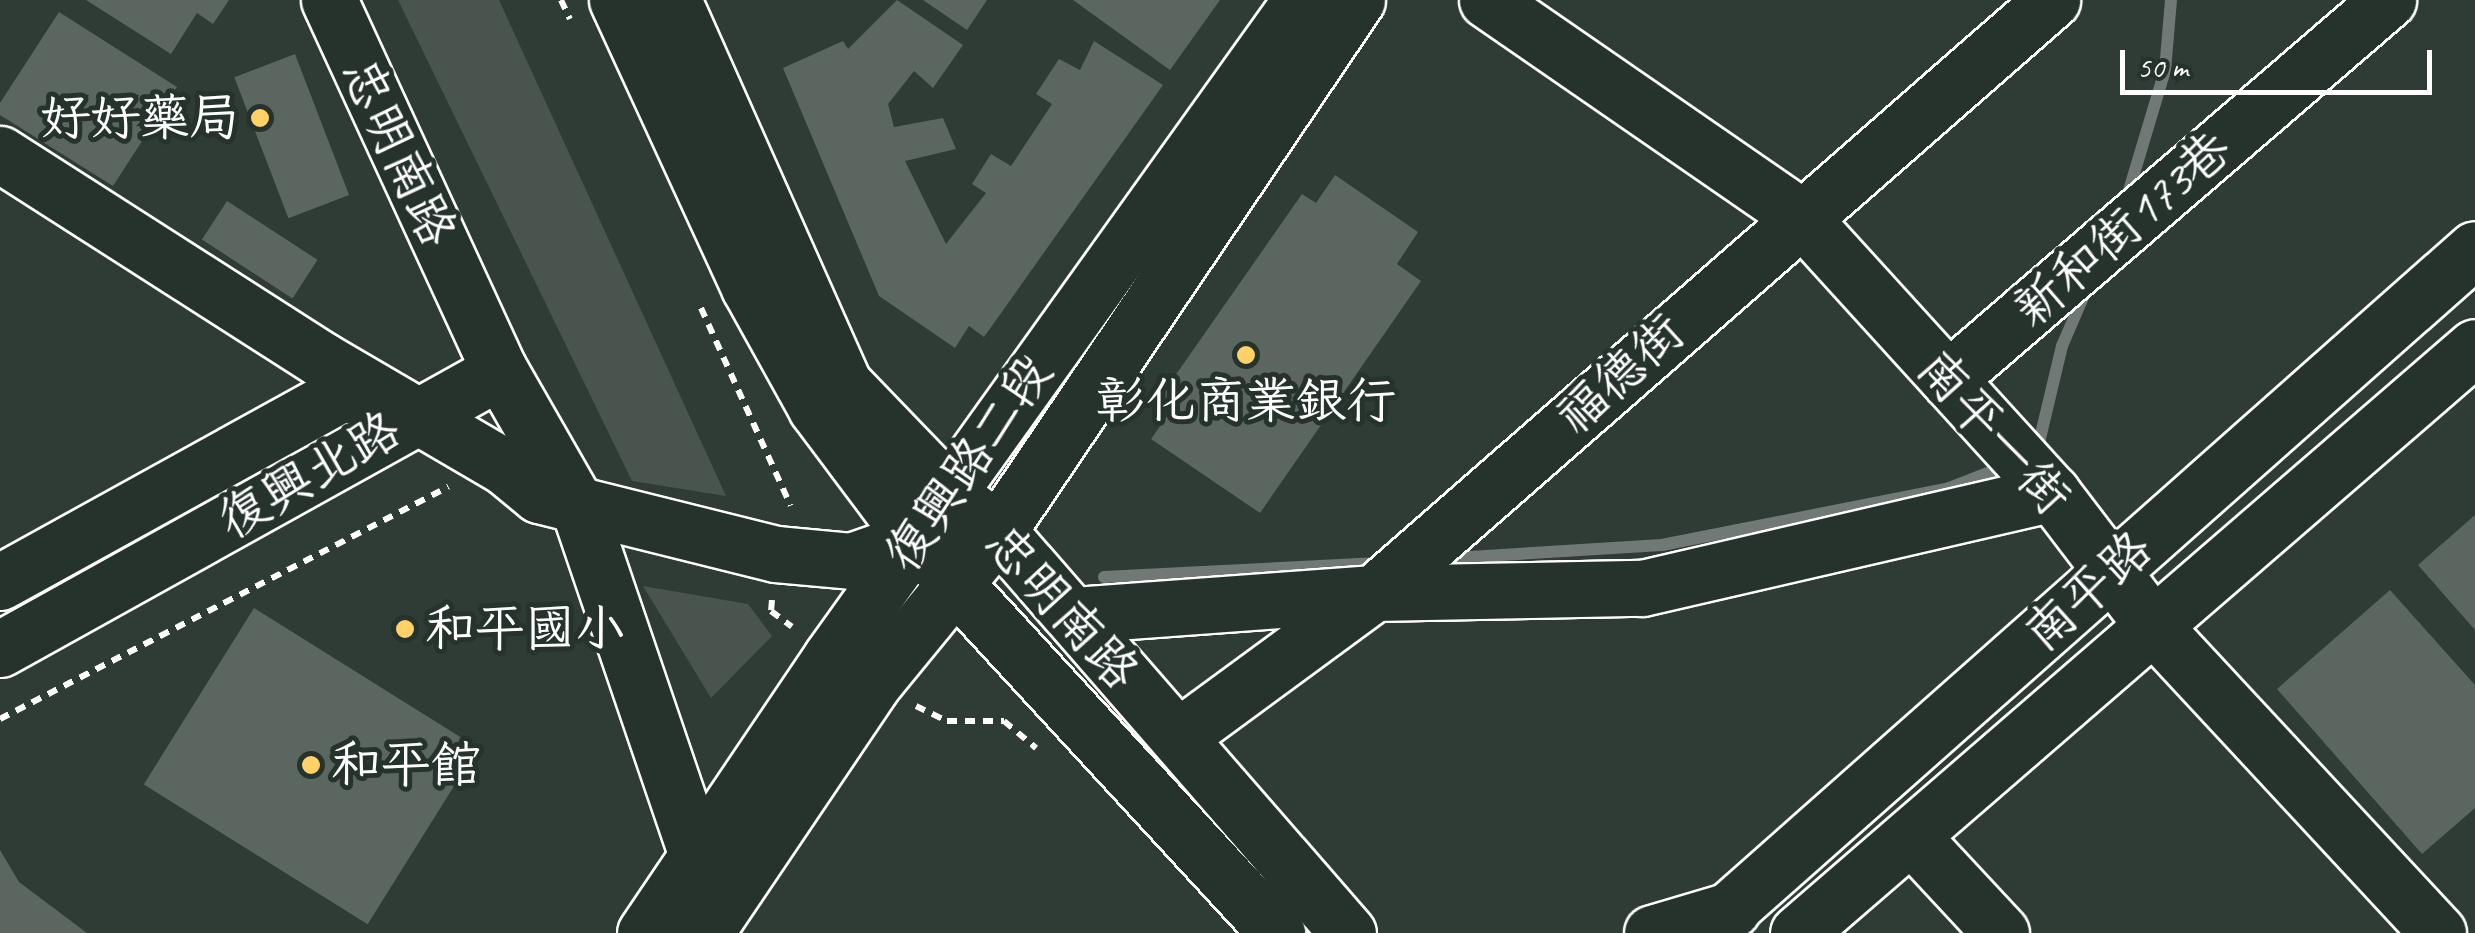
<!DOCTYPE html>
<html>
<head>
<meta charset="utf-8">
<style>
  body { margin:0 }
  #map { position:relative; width:2475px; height:933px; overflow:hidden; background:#2f3b35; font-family:Caveat,"LXGW WenKai TC",sans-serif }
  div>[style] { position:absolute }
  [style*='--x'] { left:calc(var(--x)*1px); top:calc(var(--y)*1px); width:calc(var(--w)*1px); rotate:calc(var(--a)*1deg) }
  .green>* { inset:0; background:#4a544f }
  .stream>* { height:12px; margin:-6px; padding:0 6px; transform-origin:6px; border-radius:6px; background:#707975 }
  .building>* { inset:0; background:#5b6661; transform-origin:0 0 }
  .path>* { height:6px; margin-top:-3px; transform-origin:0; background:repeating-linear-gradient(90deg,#fff 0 10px,transparent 0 18px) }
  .roads { filter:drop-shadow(2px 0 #fff) drop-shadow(-2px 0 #fff) drop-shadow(0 2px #fff) drop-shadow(0 -2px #fff) }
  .minor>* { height:55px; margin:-27.5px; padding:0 27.5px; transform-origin:27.5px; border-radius:27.5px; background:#26332d }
  .major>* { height:55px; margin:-27.5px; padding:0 27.5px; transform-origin:27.5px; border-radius:27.5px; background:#26332d }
  .dots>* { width:28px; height:28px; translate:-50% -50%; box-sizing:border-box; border:5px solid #26332d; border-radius:50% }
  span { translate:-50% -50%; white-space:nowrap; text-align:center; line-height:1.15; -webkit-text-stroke:10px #26332d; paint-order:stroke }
  .poi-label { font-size:50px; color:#fff }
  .right { translate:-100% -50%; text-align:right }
  .left { translate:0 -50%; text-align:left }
  .street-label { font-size:50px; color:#fff }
  .scale { position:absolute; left:2120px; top:50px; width:312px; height:45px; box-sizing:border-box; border:5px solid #fff; border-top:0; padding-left:12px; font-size:30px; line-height:35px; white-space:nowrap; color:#fff; -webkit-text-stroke:8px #26332d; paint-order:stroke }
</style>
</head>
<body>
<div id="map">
  <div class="green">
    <i style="clip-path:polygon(398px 0,499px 0,726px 496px,632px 481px)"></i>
    <i style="clip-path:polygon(643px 586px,748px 604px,772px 636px,711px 698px)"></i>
  </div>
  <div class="stream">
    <i style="--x:2127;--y:197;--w:133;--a:-73.3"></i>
    <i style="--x:2165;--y:70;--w:70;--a:-85.1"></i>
    <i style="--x:2036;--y:455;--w:112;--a:-76.6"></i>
    <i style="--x:2062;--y:346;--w:63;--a:-66.7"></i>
    <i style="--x:1438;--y:559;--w:224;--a:-3.6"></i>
    <i style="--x:1662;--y:545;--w:293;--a:-11.2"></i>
    <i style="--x:1949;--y:488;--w:63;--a:-21.3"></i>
    <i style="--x:1104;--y:577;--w:275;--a:-2.9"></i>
  </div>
  <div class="building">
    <i style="clip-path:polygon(86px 0,229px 0,213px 24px,197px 13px,171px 54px)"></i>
    <i style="clip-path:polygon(897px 0,963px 45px,933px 88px,914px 71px,888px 104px,894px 127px,943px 118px,956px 149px,905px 161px,946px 244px,986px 193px,972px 184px,991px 154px,1011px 166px,1052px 104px,1036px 94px,1059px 59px,1080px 70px,1094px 41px,1163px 85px,984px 337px,969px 326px,955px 348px,879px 296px,783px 68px,843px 41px,848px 49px)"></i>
    <i style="clip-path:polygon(923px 0,987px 0,967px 30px)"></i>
    <i style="clip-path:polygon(1073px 0,1220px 0,1170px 70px)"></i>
    <i style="clip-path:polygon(59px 12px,177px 87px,113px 186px,0 115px,0 103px)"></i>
    <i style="left:295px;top:54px;width:151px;height:65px;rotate:69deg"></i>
    <i style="clip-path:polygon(1335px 175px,1418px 232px,1397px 264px,1421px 281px,1260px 513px,1151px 439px,1175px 405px,1161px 396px,1302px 194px,1316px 203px)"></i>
    <i style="left:227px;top:201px;width:108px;height:46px;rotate:33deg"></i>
    <i style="clip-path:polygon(2475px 515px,2475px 630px,2418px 565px)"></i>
    <i style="clip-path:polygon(2390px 590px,2475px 685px,2475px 808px,2422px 854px,2277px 689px)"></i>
    <i style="left:254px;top:608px;width:264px;height:208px;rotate:32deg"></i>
    <i style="clip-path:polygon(0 850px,19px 882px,87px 933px,0 933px)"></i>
  </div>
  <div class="path">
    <i style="--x:561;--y:0;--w:21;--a:65"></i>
    <i style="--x:701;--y:308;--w:217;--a:65.6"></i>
    <i style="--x:772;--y:600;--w:11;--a:95"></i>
    <i style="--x:771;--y:611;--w:26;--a:37"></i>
    <i style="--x:916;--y:706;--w:34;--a:26"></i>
    <i style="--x:947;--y:721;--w:57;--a:0"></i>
    <i style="--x:1004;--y:721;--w:42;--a:40.2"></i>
    <i style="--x:0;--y:719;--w:505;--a:-27.38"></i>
  </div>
  <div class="roads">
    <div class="minor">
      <i style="--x:329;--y:0;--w:409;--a:65.3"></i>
      <i style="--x:500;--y:371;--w:159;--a:60.2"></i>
      <i style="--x:579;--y:509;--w:366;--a:71.2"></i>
      <i style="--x:1487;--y:0;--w:379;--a:34.6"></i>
      <i style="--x:1799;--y:215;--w:376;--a:47.7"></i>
      <i style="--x:2052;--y:493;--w:168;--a:52.7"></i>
      <i style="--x:2154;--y:627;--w:417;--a:47.1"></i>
      <i style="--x:0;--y:154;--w:382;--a:32.6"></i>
      <i style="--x:322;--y:360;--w:212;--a:30.3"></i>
      <i style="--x:505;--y:467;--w:44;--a:39.5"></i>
      <i style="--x:539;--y:495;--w:244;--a:14"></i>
      <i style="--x:776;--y:554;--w:75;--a:5.3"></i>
      <i style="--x:851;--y:561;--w:67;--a:-19.2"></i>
      <i style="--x:914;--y:539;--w:84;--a:-5.4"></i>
      <i style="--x:1948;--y:379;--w:581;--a:-40.74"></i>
      <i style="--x:0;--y:582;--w:391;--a:-28.9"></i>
      <i style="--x:342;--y:393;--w:51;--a:14.9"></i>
      <i style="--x:1074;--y:615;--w:301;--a:-4.2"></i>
      <i style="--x:1374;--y:593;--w:268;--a:-1.1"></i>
      <i style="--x:1642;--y:588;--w:421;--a:-13"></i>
      <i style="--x:0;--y:649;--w:572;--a:-29.07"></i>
      <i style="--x:1178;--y:737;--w:243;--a:-36.3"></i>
      <i style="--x:1374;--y:593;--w:901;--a:-41.17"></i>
      <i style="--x:1911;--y:836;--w:132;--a:47.1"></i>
      <i style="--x:1652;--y:933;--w:84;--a:-16.5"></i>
      <i style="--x:1703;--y:933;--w:1031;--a:-41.54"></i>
      <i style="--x:1798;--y:933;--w:895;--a:-40.88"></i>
    </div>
    <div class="major">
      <i style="--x:617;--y:0;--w:316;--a:65.3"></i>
      <i style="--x:749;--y:287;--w:138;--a:61"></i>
      <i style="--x:816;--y:408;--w:164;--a:53.2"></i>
      <i style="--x:914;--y:539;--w:536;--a:47.35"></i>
      <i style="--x:673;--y:0;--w:420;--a:66"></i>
      <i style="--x:844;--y:384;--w:151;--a:46.1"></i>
      <i style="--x:949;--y:493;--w:62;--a:37.8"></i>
      <i style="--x:998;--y:531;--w:533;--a:48.96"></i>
      <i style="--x:645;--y:933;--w:333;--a:-56"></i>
      <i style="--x:831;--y:657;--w:808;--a:-54.42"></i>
      <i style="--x:705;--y:933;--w:299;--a:-56"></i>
      <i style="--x:872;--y:685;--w:199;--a:-50.7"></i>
      <i style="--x:998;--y:531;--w:641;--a:-55.94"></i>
    </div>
  </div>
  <div class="dots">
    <i style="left:260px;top:118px;background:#ffd166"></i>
    <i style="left:1246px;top:355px;background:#ffd166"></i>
    <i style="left:405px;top:629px;background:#ffd166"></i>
    <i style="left:311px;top:765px;background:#ffd166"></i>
  </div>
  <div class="poi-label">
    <span class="right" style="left:240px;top:118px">好好藥局</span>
    <span style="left:1246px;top:401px">彰化商業銀行</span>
    <span class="left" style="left:425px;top:629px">和平國小</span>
    <span class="left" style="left:331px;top:765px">和平館</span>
  </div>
  <div class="street-label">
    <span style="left:399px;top:152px;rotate:65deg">忠明南路</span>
    <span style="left:2122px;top:229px;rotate:-41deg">新和街173巷</span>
    <span style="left:1620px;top:374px;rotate:-42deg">福德街</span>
    <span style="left:1994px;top:432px;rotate:48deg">南平一街</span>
    <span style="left:968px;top:463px;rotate:-55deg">復興路二段</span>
    <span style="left:309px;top:475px;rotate:-30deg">復興北路</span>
    <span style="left:2088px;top:591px;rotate:-42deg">南平路</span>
    <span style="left:1062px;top:607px;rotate:48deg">忠明南路</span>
  </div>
  <div class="scale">50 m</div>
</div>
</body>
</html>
